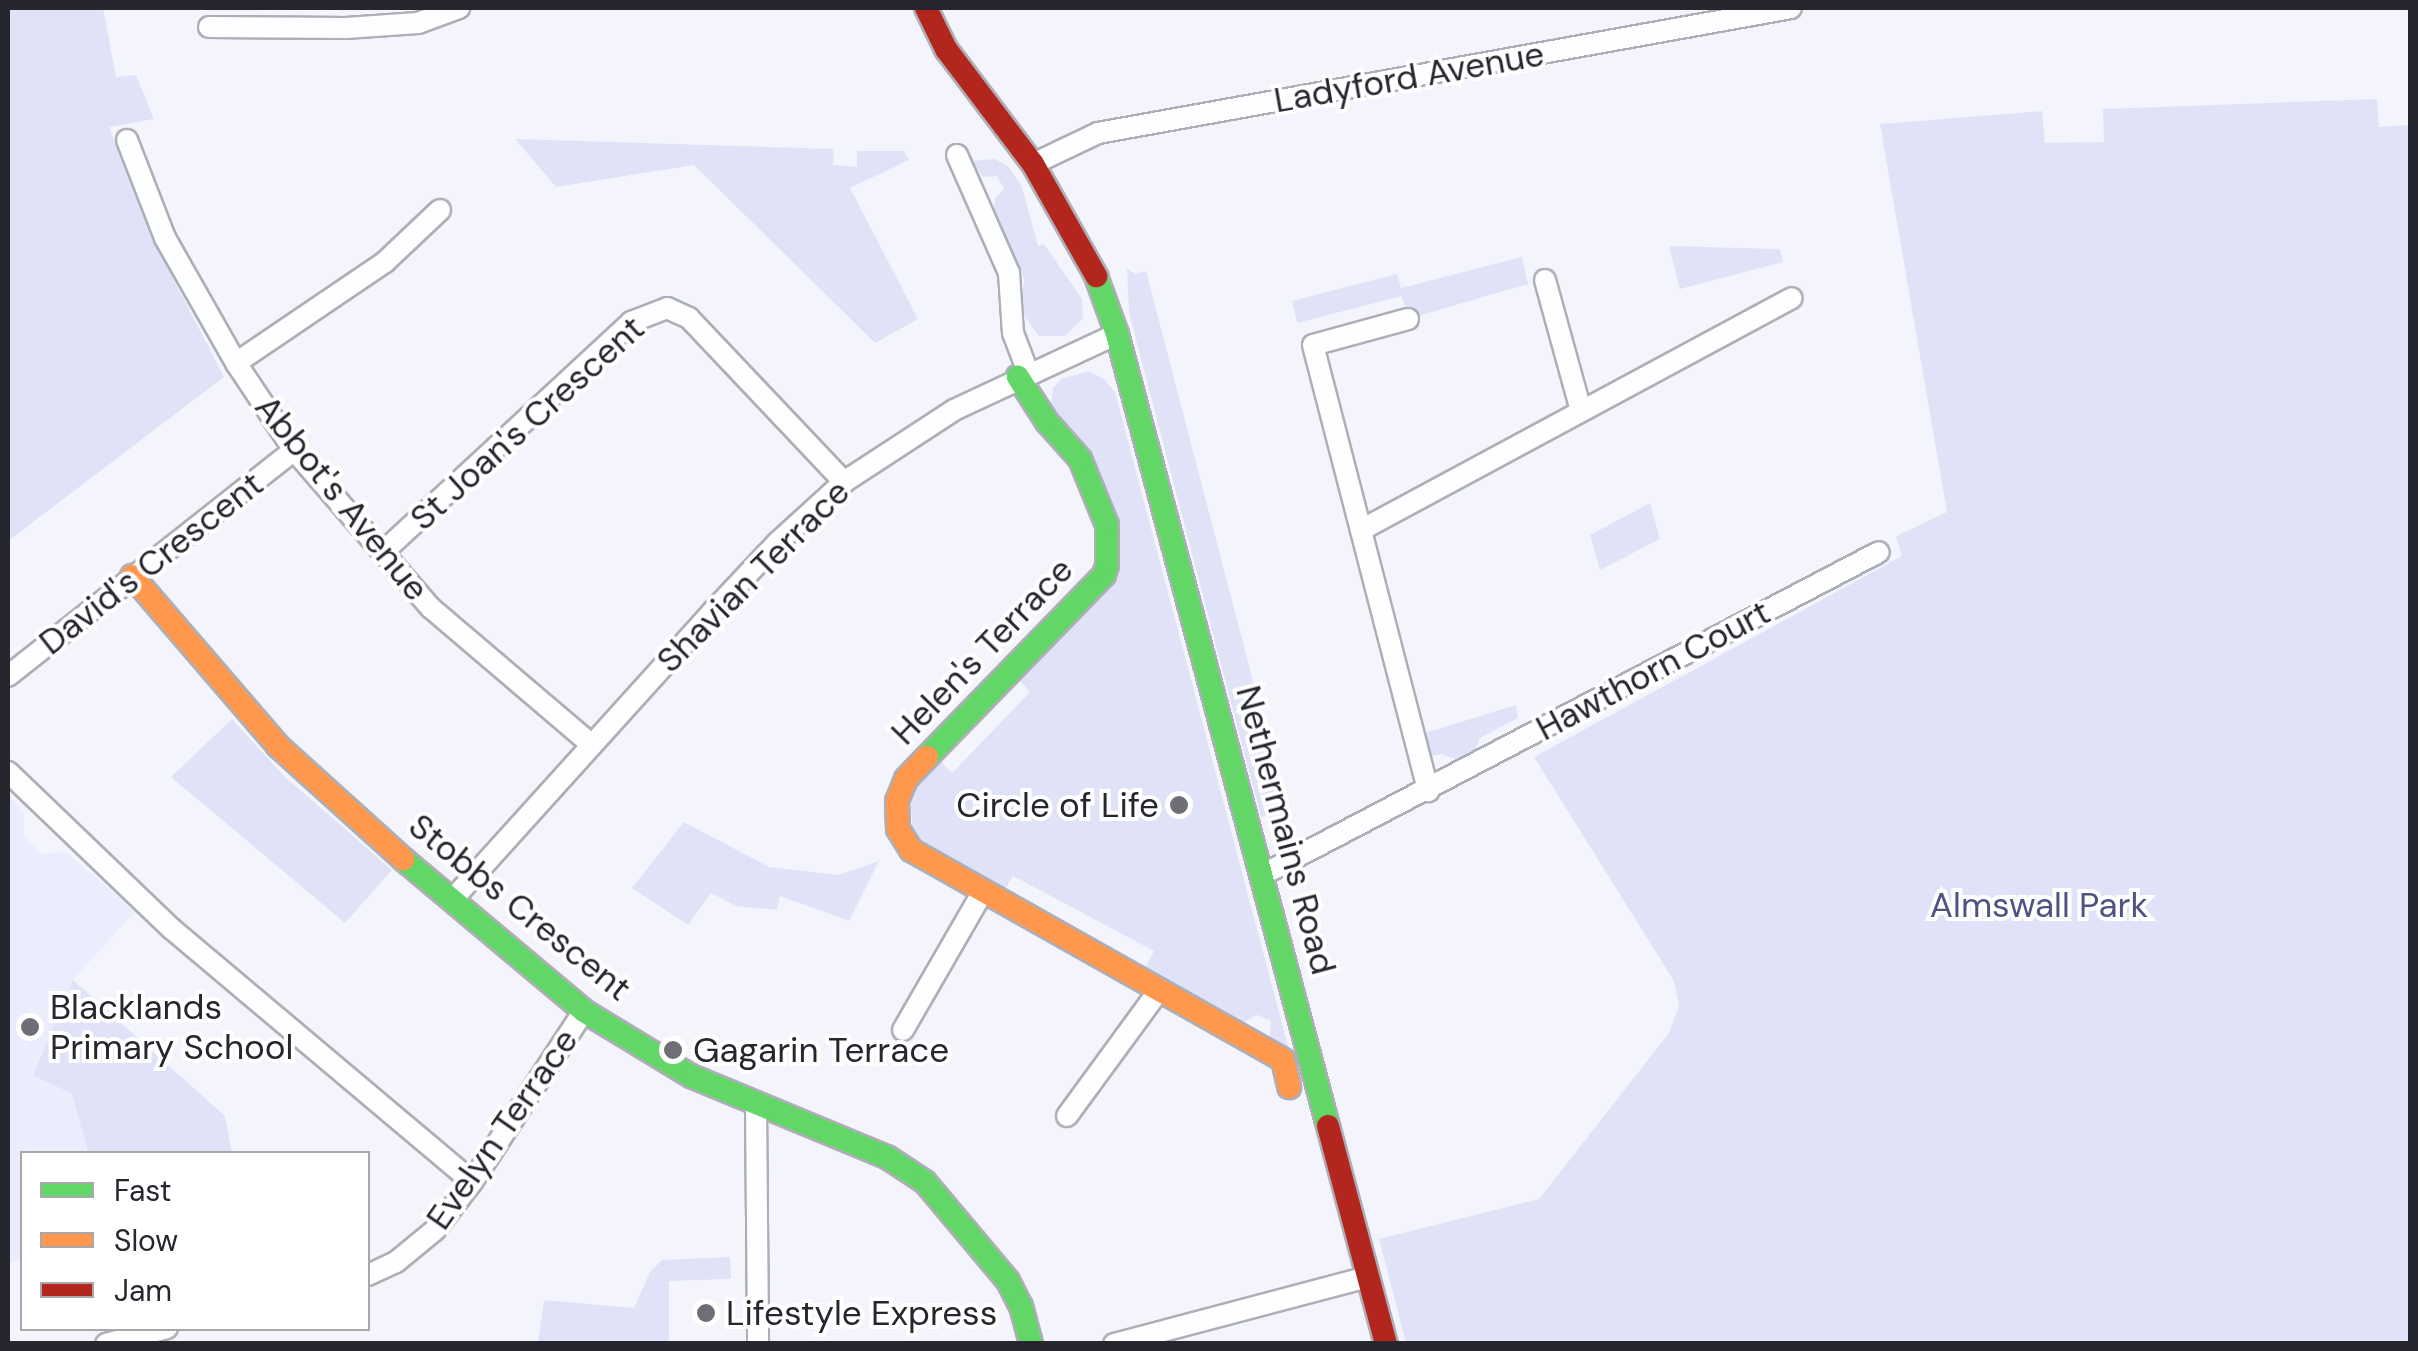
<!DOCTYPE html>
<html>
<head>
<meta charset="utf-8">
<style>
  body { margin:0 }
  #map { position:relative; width:2418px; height:1351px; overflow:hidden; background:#f4f5fc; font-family:"DM Sans",sans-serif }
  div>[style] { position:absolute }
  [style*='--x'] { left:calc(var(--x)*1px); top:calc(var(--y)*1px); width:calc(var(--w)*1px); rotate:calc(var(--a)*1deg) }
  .built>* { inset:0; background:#ebedfd }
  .green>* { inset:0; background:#e0e3f8 }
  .roads { filter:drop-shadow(2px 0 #aeafb6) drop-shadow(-2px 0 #aeafb6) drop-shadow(0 2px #aeafb6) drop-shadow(0 -2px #aeafb6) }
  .street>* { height:20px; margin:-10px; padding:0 10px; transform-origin:10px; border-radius:10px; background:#fdfeff }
  .fast>* { height:22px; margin:-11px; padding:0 11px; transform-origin:11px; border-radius:11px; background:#63d668 }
  .slow>* { height:22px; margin:-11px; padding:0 11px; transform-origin:11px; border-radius:11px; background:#ff974d }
  .jam>* { height:22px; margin:-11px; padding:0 11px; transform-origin:11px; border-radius:11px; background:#b3261e }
  .dots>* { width:28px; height:28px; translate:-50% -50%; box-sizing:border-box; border:5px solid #fff; border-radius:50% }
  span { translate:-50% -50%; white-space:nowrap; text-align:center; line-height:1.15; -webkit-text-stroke:8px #fff; paint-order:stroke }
  .street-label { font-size:35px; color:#25262e }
  .poi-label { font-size:35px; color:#25262e }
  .right { translate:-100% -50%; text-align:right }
  .left { translate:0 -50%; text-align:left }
  .park-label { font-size:35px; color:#4f5382 }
  .frame { position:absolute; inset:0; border:10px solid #25262e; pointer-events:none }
  .legend { position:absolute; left:20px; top:1151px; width:350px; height:180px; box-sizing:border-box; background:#fff; border:2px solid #a8a8ab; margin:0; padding:12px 18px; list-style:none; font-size:30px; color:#25262e }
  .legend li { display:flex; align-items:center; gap:20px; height:50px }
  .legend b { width:50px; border:2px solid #a8a8ab }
</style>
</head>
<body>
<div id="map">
  <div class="built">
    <i style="clip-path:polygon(8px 794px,24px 813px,24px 836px,41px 854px,66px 852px,135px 911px,73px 980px,33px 1074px,72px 1094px,88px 1153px,22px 1154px,22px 1259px,8px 1263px)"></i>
  </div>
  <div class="green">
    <i style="clip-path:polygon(8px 8px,103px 8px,116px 77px,136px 75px,154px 119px,109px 127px,150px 234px,224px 377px,8px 541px)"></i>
    <i style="clip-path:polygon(2377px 99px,2379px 127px,2410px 125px,2410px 1343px,1406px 1343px,1379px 1239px,1539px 1199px,1669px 1033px,1679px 1006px,1674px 981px,1534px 757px,1902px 556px,1896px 536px,1947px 512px,1880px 124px,2042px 111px,2045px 143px,2104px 142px,2103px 109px)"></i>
    <i style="clip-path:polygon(515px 139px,834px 149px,833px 165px,857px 167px,857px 151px,904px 151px,909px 160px,850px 188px,918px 319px,875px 343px,694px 165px,556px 187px)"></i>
    <i style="clip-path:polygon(995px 159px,1009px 167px,1022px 187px,1038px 246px,1044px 244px,1082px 299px,1083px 318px,1065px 336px,1039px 336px,1021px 311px,1024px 279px,994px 210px,995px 198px,1004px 189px,997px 176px,983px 177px,971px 161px)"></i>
    <i style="clip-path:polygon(1669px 246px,1780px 249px,1783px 262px,1680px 289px)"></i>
    <i style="clip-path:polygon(1522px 257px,1528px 284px,1408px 319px,1402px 296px,1297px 323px,1292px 301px,1397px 274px,1401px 288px)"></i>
    <i style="clip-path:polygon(1127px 268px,1135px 274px,1146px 271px,1294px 838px,1274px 831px,1267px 816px,1261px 817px,1129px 313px)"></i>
    <i style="clip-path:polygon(1089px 371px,1104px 379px,1115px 392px,1289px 1050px,1270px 1036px,1271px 1021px,1258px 1015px,1241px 1023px,1144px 970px,1154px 951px,1013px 876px,1003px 893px,925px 849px,912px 826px,911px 806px,918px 784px,939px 759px,952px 773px,1030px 692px,1018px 679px,1119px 569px,1119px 543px,1050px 410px,1053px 388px,1061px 379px)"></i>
    <i style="clip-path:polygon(1650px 503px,1660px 539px,1600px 570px,1590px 535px)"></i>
    <i style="clip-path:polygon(1516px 705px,1518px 718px,1480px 738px,1475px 751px,1455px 759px,1442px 754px,1432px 756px,1425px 733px)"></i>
    <i style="clip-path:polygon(232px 719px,284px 776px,392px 870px,345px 923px,171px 777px)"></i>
    <i style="clip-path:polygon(684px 822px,769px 867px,839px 875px,879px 861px,849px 921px,780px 896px,777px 910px,736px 906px,711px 893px,688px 925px,632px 888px)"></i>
    <i style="clip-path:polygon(73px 980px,225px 1116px,232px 1153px,88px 1153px,72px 1094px,33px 1075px)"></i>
    <i style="clip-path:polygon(730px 1257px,731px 1279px,669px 1281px,669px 1343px,538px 1343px,544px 1300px,634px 1308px,650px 1272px,662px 1260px)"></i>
  </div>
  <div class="roads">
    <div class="street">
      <i style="--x:209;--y:27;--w:137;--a:0.4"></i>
      <i style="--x:346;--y:28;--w:72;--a:-4"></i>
      <i style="--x:418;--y:23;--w:44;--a:-20.1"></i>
      <i style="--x:127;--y:140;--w:105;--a:68.8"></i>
      <i style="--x:165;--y:238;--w:144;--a:60.4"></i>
      <i style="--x:957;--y:155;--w:129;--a:66.2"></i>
      <i style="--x:1009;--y:273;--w:60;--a:86.2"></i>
      <i style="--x:1013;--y:333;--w:42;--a:69"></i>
      <i style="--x:1033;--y:164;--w:72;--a:-25.5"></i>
      <i style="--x:1098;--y:133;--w:704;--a:-10.22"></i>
      <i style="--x:440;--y:210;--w:76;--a:136.6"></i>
      <i style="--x:385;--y:262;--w:180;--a:145.9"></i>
      <i style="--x:236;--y:363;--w:105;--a:56.3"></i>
      <i style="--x:294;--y:450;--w:209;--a:49.1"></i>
      <i style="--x:431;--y:608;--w:210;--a:40.4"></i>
      <i style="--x:1545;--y:280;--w:136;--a:74.6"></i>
      <i style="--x:1408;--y:319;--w:98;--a:164.7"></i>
      <i style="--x:1313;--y:345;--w:461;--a:75.5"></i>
      <i style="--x:1361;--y:530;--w:489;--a:-28.3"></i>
      <i style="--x:383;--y:552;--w:338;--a:-42.8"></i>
      <i style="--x:631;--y:322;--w:39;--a:-21"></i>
      <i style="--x:667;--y:308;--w:24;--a:24"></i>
      <i style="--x:689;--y:318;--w:226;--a:46.6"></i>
      <i style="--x:8;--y:676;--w:365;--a:-38.3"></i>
      <i style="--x:8;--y:772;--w:227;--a:43.8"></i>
      <i style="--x:172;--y:929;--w:392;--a:40.1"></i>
      <i style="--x:1262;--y:875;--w:696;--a:-27.63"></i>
      <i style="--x:452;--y:900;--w:388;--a:-47.9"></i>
      <i style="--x:712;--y:612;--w:95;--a:-46.7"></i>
      <i style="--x:777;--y:543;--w:91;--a:-42.3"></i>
      <i style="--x:844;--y:482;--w:131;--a:-33.2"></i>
      <i style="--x:954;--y:410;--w:180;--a:-25"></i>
      <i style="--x:903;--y:1030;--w:158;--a:-60"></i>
      <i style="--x:756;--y:1104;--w:240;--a:89.5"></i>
      <i style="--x:1067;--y:1116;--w:157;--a:-53.8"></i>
      <i style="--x:368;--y:1275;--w:31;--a:-25"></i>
      <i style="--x:396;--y:1262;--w:50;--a:-39.4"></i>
      <i style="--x:435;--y:1230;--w:61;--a:-52.4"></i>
      <i style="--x:472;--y:1182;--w:204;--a:-56.8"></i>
      <i style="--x:106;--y:1344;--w:63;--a:-14.7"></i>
      <i style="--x:1114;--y:1344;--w:263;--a:-14.8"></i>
    </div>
    <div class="fast">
      <i style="--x:1096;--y:276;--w:62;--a:70.1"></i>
      <i style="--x:1117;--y:334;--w:820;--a:75.08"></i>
      <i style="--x:927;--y:757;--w:254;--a:-45.8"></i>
      <i style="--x:1104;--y:575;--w:10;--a:-73"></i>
      <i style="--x:1107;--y:565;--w:40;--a:-90"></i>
      <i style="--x:1107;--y:525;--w:71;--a:-112.2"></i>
      <i style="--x:1080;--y:459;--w:50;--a:-131.7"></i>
      <i style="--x:1047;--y:422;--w:54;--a:-122.8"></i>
      <i style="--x:403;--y:859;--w:236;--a:40"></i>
      <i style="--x:584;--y:1011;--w:125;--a:31.3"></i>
      <i style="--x:691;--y:1076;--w:212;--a:22.5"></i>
      <i style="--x:887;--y:1157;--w:45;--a:33.3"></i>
      <i style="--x:925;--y:1182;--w:129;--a:50"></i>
      <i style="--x:1008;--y:1281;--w:28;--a:63"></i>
      <i style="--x:1021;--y:1306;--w:39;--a:75"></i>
    </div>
    <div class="slow">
      <i style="--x:132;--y:576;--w:224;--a:49.3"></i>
      <i style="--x:278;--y:746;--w:169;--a:42.1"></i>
      <i style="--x:927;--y:757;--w:30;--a:134"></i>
      <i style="--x:906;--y:779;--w:24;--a:112"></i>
      <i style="--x:897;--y:801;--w:28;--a:88"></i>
      <i style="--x:898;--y:829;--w:25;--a:58"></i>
      <i style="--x:911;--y:850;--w:427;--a:29.4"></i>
      <i style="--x:1283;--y:1060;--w:28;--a:77"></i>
    </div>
    <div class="jam">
      <i style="--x:926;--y:8;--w:46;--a:64"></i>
      <i style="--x:946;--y:49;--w:144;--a:52.9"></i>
      <i style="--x:1033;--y:164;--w:129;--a:60.6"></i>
      <i style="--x:1328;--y:1126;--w:226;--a:75.1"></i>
    </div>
  </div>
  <div class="dots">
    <i style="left:1179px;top:805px;background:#6d6e76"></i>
    <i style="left:30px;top:1027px;background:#6d6e76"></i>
    <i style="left:673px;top:1050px;background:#6d6e76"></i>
    <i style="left:706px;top:1313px;background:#6d6e76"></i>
  </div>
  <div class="street-label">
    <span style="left:1409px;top:77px;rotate:-10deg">Ladyford Avenue</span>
    <span style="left:527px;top:423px;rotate:-42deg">St Joan's Crescent</span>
    <span style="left:342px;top:498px;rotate:51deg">Abbot's Avenue</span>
    <span style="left:151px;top:563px;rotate:-38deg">David's Crescent</span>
    <span style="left:753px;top:576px;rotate:-45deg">Shavian Terrace</span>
    <span style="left:982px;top:651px;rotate:-46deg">Helen's Terrace</span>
    <span style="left:1653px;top:670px;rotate:-28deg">Hawthorn Court</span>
    <span style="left:1286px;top:830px;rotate:75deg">Nethermains Road</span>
    <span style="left:520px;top:907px;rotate:39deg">Stobbs Crescent</span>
    <span style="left:502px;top:1129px;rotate:-55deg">Evelyn Terrace</span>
  </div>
  <div class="poi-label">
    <span class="right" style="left:1159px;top:805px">Circle of Life</span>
    <span class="left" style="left:50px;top:1027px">Blacklands<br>Primary School</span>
    <span class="left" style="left:693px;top:1050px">Gagarin Terrace</span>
    <span class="left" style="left:726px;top:1313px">Lifestyle Express</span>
  </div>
  <div class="park-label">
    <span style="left:2039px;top:905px">Almswall Park</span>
  </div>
  <div class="frame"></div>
  <ul class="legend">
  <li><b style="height:12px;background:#63d668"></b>Fast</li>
  <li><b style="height:12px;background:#ff974d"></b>Slow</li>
  <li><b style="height:12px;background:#b3261e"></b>Jam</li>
  </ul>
</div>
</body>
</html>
